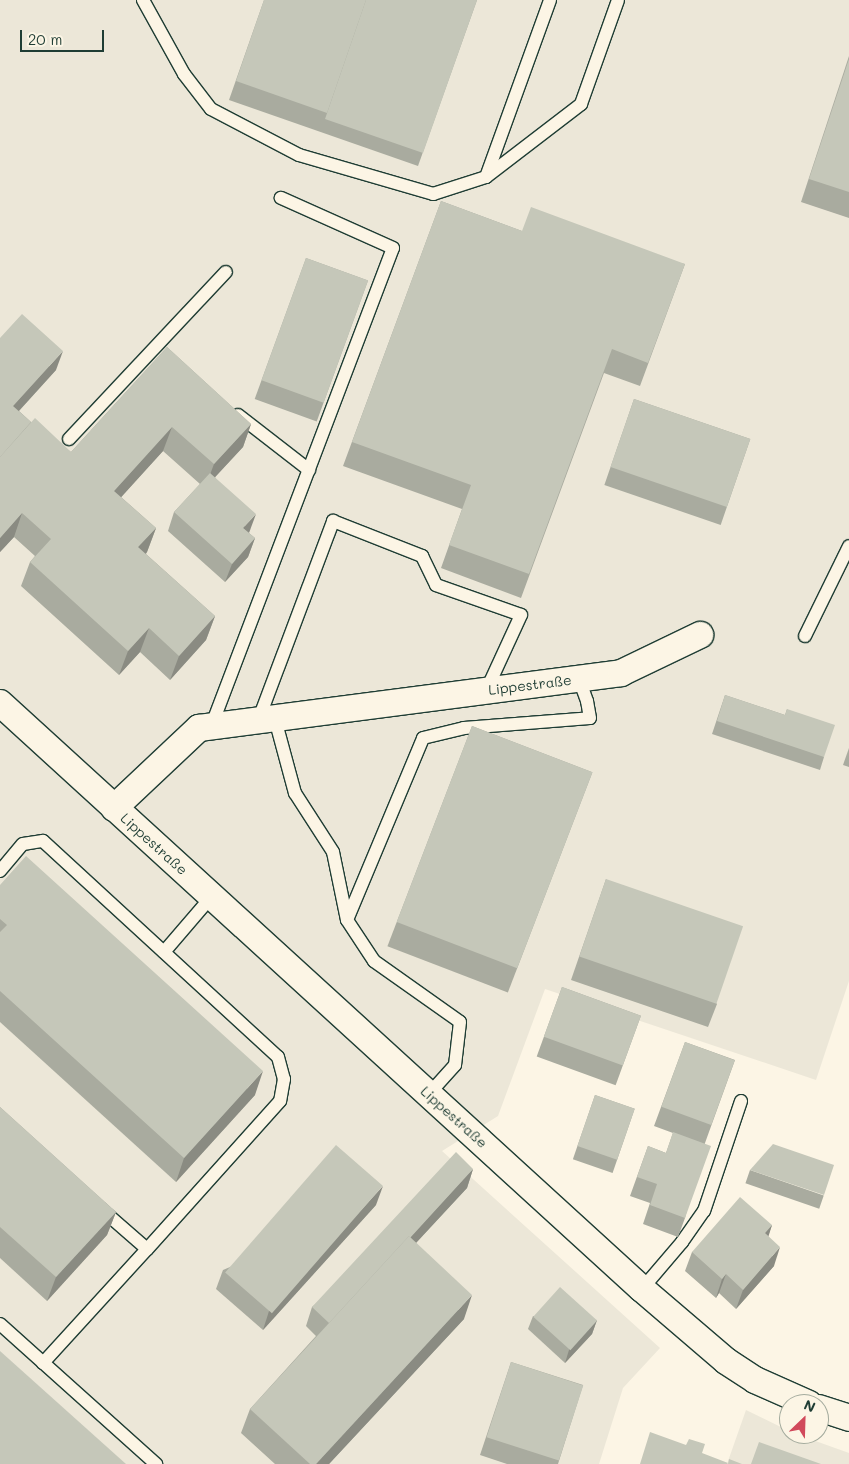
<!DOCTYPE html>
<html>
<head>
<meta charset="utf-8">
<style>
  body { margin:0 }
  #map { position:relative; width:849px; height:1464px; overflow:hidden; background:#fcf5e5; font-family:Mali,sans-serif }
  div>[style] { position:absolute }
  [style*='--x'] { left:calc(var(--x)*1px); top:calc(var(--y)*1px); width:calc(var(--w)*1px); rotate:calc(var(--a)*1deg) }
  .built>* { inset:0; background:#ece7d8 }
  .roads { filter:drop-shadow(1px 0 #1f3d34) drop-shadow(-1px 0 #1f3d34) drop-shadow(0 1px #1f3d34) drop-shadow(0 -1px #1f3d34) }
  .lane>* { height:12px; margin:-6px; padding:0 6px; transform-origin:6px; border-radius:6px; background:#fcf5e5 }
  .street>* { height:26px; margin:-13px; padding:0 13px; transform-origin:13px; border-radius:13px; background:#fcf5e5 }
  .wall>* { inset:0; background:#a9ab9f; transform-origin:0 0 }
  .shaded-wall>* { inset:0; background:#8a8b82 }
  .building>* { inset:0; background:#c5c7b9; transform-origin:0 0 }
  span { translate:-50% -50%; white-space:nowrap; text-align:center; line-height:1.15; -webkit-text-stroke:4px #fcf5e5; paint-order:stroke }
  .street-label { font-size:14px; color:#1f3d34 }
  .north { position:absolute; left:779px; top:1394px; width:50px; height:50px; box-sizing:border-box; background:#fcf5e5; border:1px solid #a4ab9e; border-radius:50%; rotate:24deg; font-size:14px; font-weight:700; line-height:20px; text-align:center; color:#1f3d34 }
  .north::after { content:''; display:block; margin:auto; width:18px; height:22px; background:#d1495b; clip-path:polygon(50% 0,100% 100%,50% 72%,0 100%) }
  .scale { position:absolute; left:20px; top:30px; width:84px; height:22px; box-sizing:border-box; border:2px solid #1f3d34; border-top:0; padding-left:6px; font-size:15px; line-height:18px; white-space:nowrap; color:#1f3d34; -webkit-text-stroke:4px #fcf5e5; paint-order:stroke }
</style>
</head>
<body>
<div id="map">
  <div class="built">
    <i style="clip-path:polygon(0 0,849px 0,849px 981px,816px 1080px,545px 989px,498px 1116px,442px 1151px,660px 1348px,623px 1388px,599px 1464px,0 1464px)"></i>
    <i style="clip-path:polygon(746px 1410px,789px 1431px,789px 1434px,796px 1434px,849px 1453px,849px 1464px,727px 1464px)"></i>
  </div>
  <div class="roads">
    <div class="lane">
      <i style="--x:143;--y:0;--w:85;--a:61"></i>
      <i style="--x:184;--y:74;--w:44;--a:52.4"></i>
      <i style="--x:211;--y:109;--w:99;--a:27.6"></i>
      <i style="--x:299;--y:155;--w:140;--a:16.2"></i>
      <i style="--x:433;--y:194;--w:56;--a:-17.8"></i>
      <i style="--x:486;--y:177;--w:188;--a:-70.1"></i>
      <i style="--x:486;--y:177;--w:120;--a:-37.5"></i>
      <i style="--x:581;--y:104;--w:110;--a:-70.4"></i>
      <i style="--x:238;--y:415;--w:90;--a:37.8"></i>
      <i style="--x:69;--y:439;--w:229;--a:-46.8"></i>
      <i style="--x:805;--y:636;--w:100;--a:-63.9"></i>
      <i style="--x:275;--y:719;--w:77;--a:74.9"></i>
      <i style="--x:295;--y:793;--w:70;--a:57.2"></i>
      <i style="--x:333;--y:852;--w:69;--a:78.4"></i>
      <i style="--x:347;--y:920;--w:49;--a:56.6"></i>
      <i style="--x:374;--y:961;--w:105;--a:35.3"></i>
      <i style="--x:460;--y:1022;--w:43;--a:96.6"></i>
      <i style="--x:455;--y:1065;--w:39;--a:132"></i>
      <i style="--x:258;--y:721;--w:214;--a:-69.4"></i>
      <i style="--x:333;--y:521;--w:96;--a:21.5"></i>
      <i style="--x:422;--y:556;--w:32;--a:64"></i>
      <i style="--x:436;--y:585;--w:90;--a:19.4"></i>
      <i style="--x:521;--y:615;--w:84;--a:114.7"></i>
      <i style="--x:211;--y:727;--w:512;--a:-69.2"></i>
      <i style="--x:393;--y:248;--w:123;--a:-155.9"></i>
      <i style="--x:0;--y:871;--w:35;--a:-50"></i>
      <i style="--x:23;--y:844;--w:20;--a:-9"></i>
      <i style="--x:43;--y:841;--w:319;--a:42.6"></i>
      <i style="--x:278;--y:1057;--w:23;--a:75"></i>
      <i style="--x:284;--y:1079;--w:22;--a:100"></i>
      <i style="--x:280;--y:1101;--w:199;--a:131.9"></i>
      <i style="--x:147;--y:1249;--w:62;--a:-138.9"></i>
      <i style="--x:347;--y:920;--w:197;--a:-67.3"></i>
      <i style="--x:423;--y:738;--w:42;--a:-13.7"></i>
      <i style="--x:464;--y:728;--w:126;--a:-4.5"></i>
      <i style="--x:590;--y:718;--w:17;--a:-100"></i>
      <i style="--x:587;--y:701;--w:23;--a:-110"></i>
      <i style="--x:164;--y:952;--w:74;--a:-49.4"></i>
      <i style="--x:642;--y:1289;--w:62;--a:-49.6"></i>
      <i style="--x:682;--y:1242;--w:38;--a:-55"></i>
      <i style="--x:704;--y:1211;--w:116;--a:-71.4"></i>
      <i style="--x:0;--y:1324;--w:210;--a:41.9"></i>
      <i style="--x:43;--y:1363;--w:154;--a:-47.6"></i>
    </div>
    <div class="street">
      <i style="--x:0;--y:703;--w:869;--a:42.39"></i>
      <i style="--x:642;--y:1289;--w:111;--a:40.6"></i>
      <i style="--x:726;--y:1361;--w:35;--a:33"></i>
      <i style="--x:755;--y:1380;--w:59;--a:24"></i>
      <i style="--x:114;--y:808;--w:117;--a:-43.3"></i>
      <i style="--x:199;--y:728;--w:426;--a:-7.4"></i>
      <i style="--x:621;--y:673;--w:88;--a:-25.7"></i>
      <i style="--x:819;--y:1408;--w:32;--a:18"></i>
    </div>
  </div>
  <div class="wall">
    <i style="clip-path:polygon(264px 0,477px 0,418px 166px,229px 100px)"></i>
    <i style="clip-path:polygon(849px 56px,849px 218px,801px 202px)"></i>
    <i style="clip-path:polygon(441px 201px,522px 231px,685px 264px,640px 386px,604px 373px,521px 598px,441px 568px,462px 509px,343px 466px)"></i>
    <i style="left:306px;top:258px;width:66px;height:150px;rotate:20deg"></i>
    <i style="clip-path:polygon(0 338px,56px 370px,19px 411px,31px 422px,71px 452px,167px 347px,251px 424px,243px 447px,215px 477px,249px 533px,255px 538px,248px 557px,225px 582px,168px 531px,174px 512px,200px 484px,163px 451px,121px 497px,156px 528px,147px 552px,146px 554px,215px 616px,206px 640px,170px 680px,140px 652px,119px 675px,21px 586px,30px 562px,35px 556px,14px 537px,0 552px)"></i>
    <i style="left:634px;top:399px;width:123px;height:91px;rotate:19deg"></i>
    <i style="clip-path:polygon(725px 695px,785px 715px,787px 709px,824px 757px,820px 770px,712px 734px)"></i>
    <i style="left:472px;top:726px;width:129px;height:236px;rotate:21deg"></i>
    <i style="clip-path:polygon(849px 748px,849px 767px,843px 765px)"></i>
    <i style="clip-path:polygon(606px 879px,717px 1004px,708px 1027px,571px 980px)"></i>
    <i style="clip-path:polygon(0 885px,255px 1095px,176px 1182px,0 1022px)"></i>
    <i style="left:562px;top:987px;width:84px;height:74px;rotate:20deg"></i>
    <i style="clip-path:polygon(685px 1042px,735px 1060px,705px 1143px,685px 1218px,678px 1237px,643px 1224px,650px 1203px,630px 1196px,648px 1146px,666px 1153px,673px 1133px,654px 1126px)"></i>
    <i style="left:595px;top:1095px;width:42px;height:68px;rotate:19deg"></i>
    <i style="clip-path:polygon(0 1107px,116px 1212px,107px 1235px,47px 1301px,0 1258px)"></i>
    <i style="clip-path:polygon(473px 1169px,467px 1188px,416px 1243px,464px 1319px,329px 1464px,275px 1464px,241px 1433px,250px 1409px,316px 1336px,306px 1326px,312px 1307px)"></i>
    <i style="left:750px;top:1170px;width:78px;height:14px;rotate:19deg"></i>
    <i style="clip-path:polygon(376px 1205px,263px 1330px,216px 1289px,223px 1270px)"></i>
    <i style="clip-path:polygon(772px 1225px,768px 1236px,774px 1266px,736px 1309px,719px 1293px,716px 1298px,685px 1271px,692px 1252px)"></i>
    <i style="clip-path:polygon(533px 1316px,597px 1320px,592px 1334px,565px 1363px,528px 1329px)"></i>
    <i style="clip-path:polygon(511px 1362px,583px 1385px,558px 1464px,507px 1464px,480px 1455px)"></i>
  </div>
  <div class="shaded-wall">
    <i style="clip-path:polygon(63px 351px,56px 370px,6px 425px,13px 406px)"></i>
    <i style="clip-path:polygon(251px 424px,243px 447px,205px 488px,214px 464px)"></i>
    <i style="clip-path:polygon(172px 427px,163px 451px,105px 515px,114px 491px)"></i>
    <i style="clip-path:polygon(22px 513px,14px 537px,0 552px,0 538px)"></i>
    <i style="clip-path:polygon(256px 514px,249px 533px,243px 528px)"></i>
    <i style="clip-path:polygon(156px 528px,147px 552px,130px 571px,138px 547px)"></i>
    <i style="clip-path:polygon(255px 538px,248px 557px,225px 582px,232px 564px)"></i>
    <i style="clip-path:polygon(215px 616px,206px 640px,170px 680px,179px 656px)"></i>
    <i style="clip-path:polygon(149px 628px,140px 652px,119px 675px,128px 651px)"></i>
    <i style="clip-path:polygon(263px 1071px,255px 1095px,176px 1182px,184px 1158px)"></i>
    <i style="clip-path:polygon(473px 1169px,467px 1188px,323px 1343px,330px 1324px)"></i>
    <i style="clip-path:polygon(383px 1186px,376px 1205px,263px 1330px,269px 1311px)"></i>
    <i style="clip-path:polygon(116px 1212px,107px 1235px,47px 1301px,56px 1277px)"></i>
    <i style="clip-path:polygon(772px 1225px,766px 1244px,765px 1233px)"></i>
    <i style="clip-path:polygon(780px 1247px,774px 1266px,736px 1309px,743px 1290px)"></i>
    <i style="clip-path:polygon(726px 1274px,719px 1293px,716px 1298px,722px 1279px)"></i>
    <i style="clip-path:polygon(472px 1295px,464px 1319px,329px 1464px,316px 1464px)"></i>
    <i style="clip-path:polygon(597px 1320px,592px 1334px,565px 1363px,569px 1350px)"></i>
  </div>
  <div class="building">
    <i style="clip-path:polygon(264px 0,366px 0,327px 113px,236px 81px)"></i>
    <i style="clip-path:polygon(366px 0,477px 0,423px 153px,325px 119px)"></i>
    <i style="clip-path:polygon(849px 59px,849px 192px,809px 179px)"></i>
    <i style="clip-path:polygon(441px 201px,522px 231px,531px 207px,685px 264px,648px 363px,612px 349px,529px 574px,449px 545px,471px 485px,352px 442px)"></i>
    <i style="left:306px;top:258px;width:66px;height:130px;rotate:20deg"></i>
    <i style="clip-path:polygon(22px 314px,63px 351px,13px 406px,31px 422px,0 457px,0 338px)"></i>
    <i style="clip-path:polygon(167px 347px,251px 424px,214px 464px,172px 427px,114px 491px,156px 528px,138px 547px,215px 616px,179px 656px,149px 628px,128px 651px,30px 562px,51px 539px,22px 513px,0 538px,0 457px,35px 418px,71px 452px)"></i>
    <i style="left:634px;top:399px;width:123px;height:72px;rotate:19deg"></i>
    <i style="clip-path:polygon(210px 473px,256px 514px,243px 528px,255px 538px,232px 564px,174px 512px)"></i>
    <i style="clip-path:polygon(725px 695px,785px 715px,787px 709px,835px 725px,824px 757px,717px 721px)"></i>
    <i style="left:472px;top:726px;width:129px;height:210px;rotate:21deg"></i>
    <i style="clip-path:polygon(26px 856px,263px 1071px,184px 1158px,0 991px,0 932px,7px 925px,0 919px,0 885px)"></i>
    <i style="left:606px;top:879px;width:145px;height:82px;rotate:19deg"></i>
    <i style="left:562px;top:987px;width:84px;height:53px;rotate:20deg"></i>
    <i style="left:685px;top:1042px;width:53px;height:69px;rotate:20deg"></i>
    <i style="left:595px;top:1095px;width:42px;height:54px;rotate:19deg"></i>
    <i style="clip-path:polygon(0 1107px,116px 1212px,56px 1277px,0 1227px)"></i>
    <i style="clip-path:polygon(673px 1132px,711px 1146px,685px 1218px,650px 1205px,657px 1184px,637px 1177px,648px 1146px,666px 1153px)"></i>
    <i style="clip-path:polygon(773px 1144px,834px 1165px,824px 1195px,750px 1170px)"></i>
    <i style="left:336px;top:1145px;width:62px;height:169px;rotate:41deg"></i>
    <i style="clip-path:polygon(456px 1152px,473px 1169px,410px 1238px,409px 1236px,329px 1323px,312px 1307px)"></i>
    <i style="clip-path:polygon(740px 1197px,772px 1225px,765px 1233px,780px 1247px,743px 1290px,726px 1274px,722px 1279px,692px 1252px)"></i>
    <i style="clip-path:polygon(409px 1236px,472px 1295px,316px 1464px,310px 1464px,250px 1409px)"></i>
    <i style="left:560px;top:1287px;width:50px;height:40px;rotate:42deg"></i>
    <i style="clip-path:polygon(0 1351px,126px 1464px,0 1464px)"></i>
    <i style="left:511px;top:1362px;width:76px;height:79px;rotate:18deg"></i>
    <i style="clip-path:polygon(650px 1432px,686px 1445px,689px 1439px,705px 1444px,702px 1453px,728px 1463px,727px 1464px,640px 1464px)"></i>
    <i style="clip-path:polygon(759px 1442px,821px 1464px,751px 1464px)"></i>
    <i style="clip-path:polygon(729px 1459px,742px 1464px,728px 1464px)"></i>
  </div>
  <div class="street-label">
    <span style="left:530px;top:685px;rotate:-7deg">Lippestraße</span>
    <span style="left:154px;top:844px;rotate:42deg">Lippestraße</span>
    <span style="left:454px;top:1117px;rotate:42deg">Lippestraße</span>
  </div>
  <div class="north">N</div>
  <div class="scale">20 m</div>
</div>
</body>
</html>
